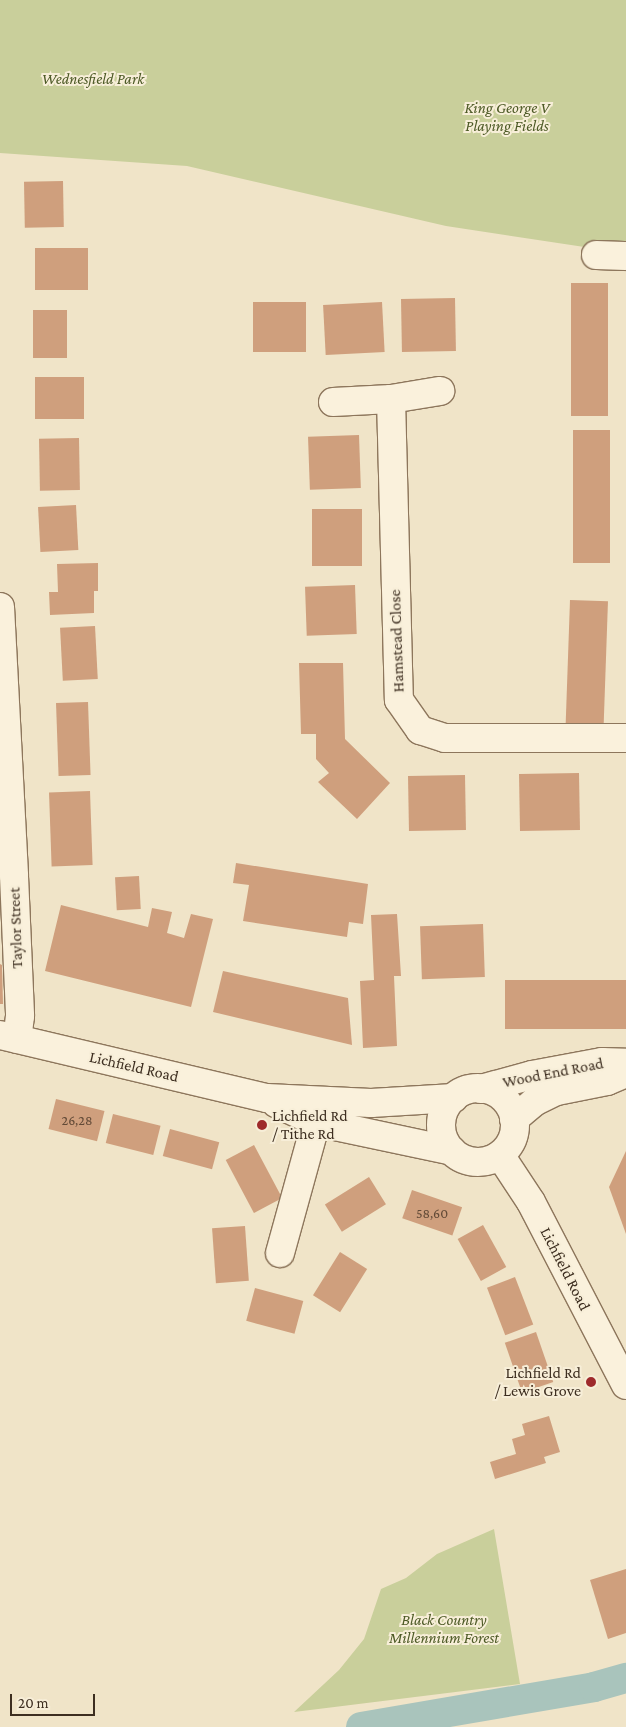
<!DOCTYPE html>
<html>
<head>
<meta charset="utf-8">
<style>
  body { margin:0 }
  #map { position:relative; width:626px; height:1727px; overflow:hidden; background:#f0e4c8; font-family:"Crimson Pro",serif }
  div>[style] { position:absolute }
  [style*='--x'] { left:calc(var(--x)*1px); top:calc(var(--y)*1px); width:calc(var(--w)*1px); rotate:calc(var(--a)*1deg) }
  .green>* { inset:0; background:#c9cf9b }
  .canal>* { height:30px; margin:-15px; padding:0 15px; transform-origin:15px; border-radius:15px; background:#a9c4bc }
  .building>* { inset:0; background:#cf9f7d; transform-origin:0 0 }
  .roads { filter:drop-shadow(1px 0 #8d765c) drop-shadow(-1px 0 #8d765c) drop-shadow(0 1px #8d765c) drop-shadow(0 -1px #8d765c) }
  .minor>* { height:28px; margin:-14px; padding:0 14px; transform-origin:14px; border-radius:14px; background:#faf1dc }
  .tertiary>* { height:28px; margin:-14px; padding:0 14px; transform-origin:14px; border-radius:14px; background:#faf1dc }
  .secondary>* { height:28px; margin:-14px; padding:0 14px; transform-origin:14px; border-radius:14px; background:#faf1dc }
  .secondary>.ring { margin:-14px; padding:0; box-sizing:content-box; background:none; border:28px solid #faf1dc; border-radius:50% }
  .dots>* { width:14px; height:14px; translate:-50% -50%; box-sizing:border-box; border:2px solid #f7eed8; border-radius:50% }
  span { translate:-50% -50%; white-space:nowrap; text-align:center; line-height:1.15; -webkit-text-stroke:4px #f7eed8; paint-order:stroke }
  .number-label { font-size:14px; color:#624a37 }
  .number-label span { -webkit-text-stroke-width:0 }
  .park-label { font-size:16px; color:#4d5a26; font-style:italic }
  .street-label { font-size:16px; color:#3d2e20 }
  .poi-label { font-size:16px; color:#3d2e20 }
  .left { translate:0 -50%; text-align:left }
  .right { translate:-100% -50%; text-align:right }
  .scale { position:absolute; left:10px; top:1694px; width:85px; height:22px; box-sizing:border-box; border:2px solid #3d2e20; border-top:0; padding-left:6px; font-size:15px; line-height:18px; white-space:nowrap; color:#3d2e20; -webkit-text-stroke:4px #f7eed8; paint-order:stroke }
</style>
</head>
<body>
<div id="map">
  <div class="green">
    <i style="clip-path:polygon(0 0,626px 0,626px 264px,591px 248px,446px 226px,187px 166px,0 153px)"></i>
    <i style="clip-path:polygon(494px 1529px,520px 1684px,294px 1712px,339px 1670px,364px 1639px,381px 1589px,406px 1578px,437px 1554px)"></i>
  </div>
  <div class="canal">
    <i style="--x:361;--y:1727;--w:236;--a:-9.7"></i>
    <i style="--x:594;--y:1687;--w:33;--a:-16"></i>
  </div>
  <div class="building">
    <i style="left:63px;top:181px;width:46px;height:39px;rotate:89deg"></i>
    <i style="left:35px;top:248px;width:53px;height:42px"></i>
    <i style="left:571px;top:283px;width:37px;height:133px"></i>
    <i style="left:455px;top:298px;width:53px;height:54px;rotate:89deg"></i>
    <i style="left:253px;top:302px;width:53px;height:50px"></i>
    <i style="left:382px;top:302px;width:50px;height:59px;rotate:87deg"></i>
    <i style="left:33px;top:310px;width:34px;height:48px"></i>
    <i style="left:35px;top:377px;width:49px;height:42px"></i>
    <i style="left:573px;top:430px;width:37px;height:133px"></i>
    <i style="left:359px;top:435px;width:53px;height:51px;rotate:88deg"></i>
    <i style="left:79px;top:438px;width:52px;height:40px;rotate:89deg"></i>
    <i style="left:76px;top:505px;width:45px;height:38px;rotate:87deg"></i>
    <i style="left:362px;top:509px;width:57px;height:50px;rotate:90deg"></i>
    <i style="clip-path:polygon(98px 563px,98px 591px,94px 591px,94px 613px,50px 615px,49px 592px,58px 592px,57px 564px)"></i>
    <i style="left:355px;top:585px;width:49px;height:50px;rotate:88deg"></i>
    <i style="left:570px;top:600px;width:38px;height:133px;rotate:2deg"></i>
    <i style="left:95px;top:626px;width:53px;height:35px;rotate:87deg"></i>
    <i style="clip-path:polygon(299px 663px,343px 663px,345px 739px,390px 783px,357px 819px,318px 782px,329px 773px,316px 759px,316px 734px,301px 734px)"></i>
    <i style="left:88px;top:702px;width:73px;height:32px;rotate:88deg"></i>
    <i style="left:579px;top:773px;width:57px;height:60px;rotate:89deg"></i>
    <i style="left:465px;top:775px;width:55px;height:57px;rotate:89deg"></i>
    <i style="left:90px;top:791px;width:74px;height:41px;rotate:88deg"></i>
    <i style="clip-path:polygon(236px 863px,368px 884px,363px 924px,349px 922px,347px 937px,243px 921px,249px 885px,233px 883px)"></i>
    <i style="left:139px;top:876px;width:33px;height:24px;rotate:87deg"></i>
    <i style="clip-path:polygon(61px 905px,148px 927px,152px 908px,172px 912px,167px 933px,184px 938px,191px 914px,213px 919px,191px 1007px,45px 971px)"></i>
    <i style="clip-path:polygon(397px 914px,401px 976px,394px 976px,397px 1046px,363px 1048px,360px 981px,374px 980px,371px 915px)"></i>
    <i style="left:483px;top:924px;width:53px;height:63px;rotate:88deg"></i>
    <i style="clip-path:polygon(0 964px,2px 965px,3px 1004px,0 1004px)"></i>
    <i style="clip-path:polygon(223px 971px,348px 998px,352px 1045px,213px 1012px)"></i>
    <i style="left:626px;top:980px;width:49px;height:121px;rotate:90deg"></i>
    <i style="left:56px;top:1099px;width:50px;height:31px;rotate:14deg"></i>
    <i style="left:113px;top:1114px;width:49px;height:30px;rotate:14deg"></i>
    <i style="left:170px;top:1129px;width:51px;height:28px;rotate:15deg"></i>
    <i style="left:254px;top:1145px;width:60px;height:32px;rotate:62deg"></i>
    <i style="clip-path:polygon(626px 1151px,626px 1234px,609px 1187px)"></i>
    <i style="left:369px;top:1177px;width:32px;height:52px;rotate:58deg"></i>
    <i style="left:412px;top:1190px;width:53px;height:30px;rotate:19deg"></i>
    <i style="left:483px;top:1225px;width:48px;height:29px;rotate:61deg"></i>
    <i style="left:245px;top:1226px;width:55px;height:33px;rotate:86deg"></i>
    <i style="left:340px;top:1252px;width:32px;height:51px;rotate:32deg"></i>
    <i style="left:515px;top:1277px;width:51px;height:30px;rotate:69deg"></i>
    <i style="left:255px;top:1288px;width:50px;height:34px;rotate:15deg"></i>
    <i style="left:536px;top:1332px;width:53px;height:33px;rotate:71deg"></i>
    <i style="clip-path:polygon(549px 1416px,560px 1452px,544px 1457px,546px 1463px,495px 1479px,490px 1462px,516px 1454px,512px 1439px,525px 1435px,522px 1424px)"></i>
    <i style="clip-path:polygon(626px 1569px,626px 1633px,608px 1639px,590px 1580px)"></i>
  </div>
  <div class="roads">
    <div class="minor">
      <i style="--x:596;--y:255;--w:30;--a:2"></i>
      <i style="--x:391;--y:399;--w:301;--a:88.5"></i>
      <i style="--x:399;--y:700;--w:37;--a:55"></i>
      <i style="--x:420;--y:730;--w:26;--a:18"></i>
      <i style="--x:445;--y:738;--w:181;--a:0"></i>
      <i style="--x:333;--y:402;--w:58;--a:-3"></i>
      <i style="--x:391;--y:399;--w:50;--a:-9.3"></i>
      <i style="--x:0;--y:607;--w:269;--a:87"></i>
      <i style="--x:14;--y:876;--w:140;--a:87.5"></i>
      <i style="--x:20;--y:1016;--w:23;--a:97"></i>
      <i style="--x:280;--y:1253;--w:136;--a:-74.6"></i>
    </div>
    <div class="tertiary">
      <i style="--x:0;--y:1035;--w:274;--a:13.3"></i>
      <i style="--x:267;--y:1098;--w:104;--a:2.8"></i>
      <i style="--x:371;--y:1103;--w:83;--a:-3.4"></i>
      <i style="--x:276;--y:1103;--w:44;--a:25.4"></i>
      <i style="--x:316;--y:1122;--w:139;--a:12"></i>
    </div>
    <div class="secondary">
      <i class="ring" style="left:441px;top:1088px;width:46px;height:46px"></i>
      <i style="--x:481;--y:1089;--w:53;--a:-15.4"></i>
      <i style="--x:532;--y:1075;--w:71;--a:-10.5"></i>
      <i style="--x:602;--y:1062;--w:24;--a:2"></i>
      <i style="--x:514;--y:1119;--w:26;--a:-40"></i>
      <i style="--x:534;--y:1102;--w:25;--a:-26"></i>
      <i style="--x:557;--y:1091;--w:51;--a:-11.3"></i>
      <i style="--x:607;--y:1081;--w:21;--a:-23"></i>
      <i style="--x:500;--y:1155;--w:56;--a:56.6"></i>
      <i style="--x:531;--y:1202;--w:206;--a:62.6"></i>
    </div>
  </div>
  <div class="dots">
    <i style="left:262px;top:1125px;background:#9e2a2b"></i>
    <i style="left:591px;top:1382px;background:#9e2a2b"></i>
  </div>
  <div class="number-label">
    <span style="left:77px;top:1120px">26,28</span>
    <span style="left:432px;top:1213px">58,60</span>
  </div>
  <div class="park-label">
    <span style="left:93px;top:79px">Wednesfield Park</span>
    <span style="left:507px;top:117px">King George V<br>Playing Fields</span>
    <span style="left:444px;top:1629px">Black Country<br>Millennium Forest</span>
  </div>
  <div class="street-label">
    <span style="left:397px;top:641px;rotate:-92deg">Hamstead Close</span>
    <span style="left:16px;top:928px;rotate:-92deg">Taylor Street</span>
    <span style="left:134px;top:1067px;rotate:13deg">Lichfield Road</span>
    <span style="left:553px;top:1073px;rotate:-11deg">Wood End Road</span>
    <span style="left:565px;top:1269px;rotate:63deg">Lichfield Road</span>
  </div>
  <div class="poi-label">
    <span class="left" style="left:272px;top:1125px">Lichfield Rd<br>/ Tithe Rd</span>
    <span class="right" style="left:581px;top:1382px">Lichfield Rd<br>/ Lewis Grove</span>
  </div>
  <div class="scale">20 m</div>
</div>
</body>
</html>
